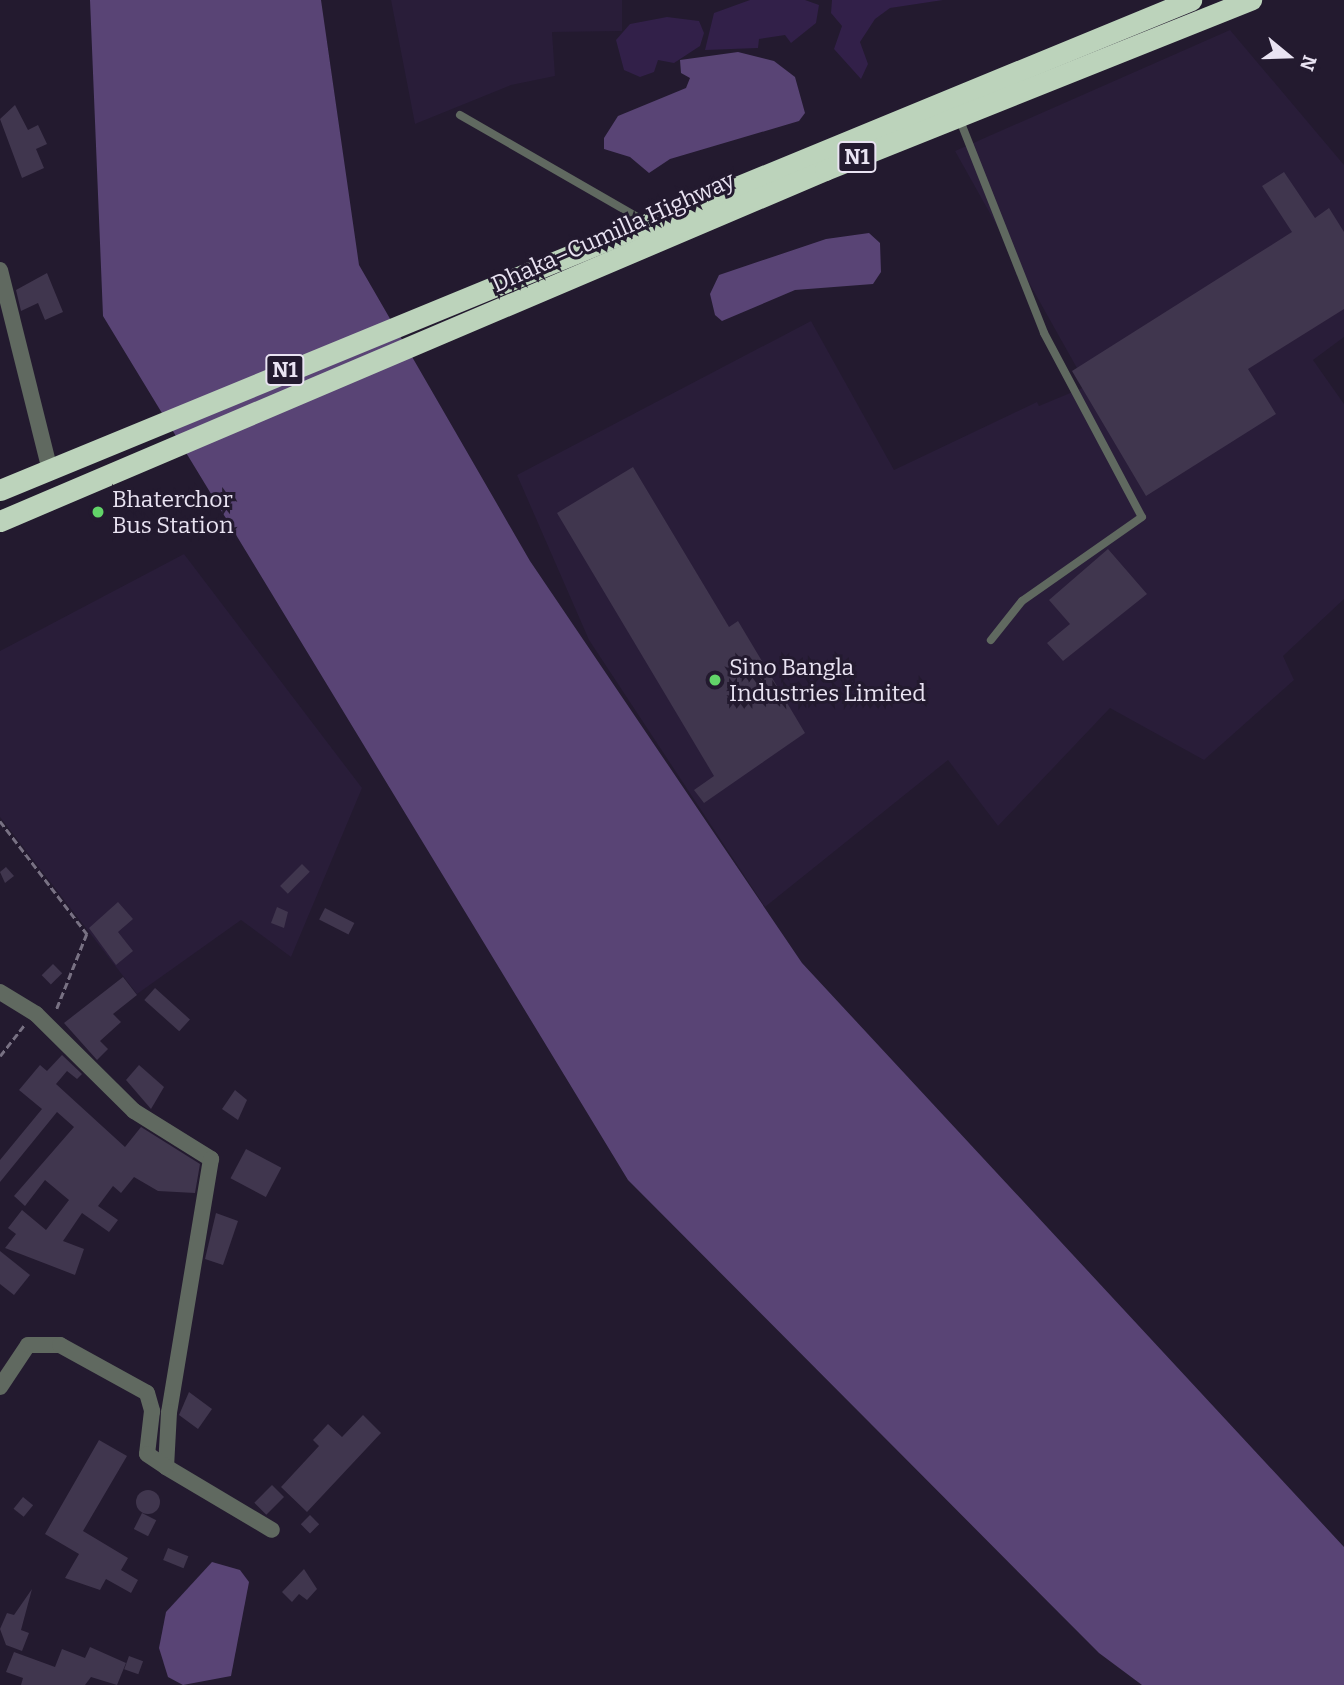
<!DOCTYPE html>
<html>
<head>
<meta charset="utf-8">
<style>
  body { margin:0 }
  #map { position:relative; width:1344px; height:1685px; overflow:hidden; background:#231a2f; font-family:Bitter,serif }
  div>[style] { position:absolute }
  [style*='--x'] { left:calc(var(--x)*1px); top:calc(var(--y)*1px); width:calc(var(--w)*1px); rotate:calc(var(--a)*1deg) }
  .built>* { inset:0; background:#291d39 }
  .green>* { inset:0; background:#322049 }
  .water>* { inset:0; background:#594475 }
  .building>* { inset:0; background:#40364e; transform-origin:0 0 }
  .round { border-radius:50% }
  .path>* { height:2.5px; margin-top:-1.25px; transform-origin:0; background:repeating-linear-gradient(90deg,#787183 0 7px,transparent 0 10.5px) }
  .lane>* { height:8px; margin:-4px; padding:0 4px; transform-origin:4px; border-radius:4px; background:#606960 }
  .street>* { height:16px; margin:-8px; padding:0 8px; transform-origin:8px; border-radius:8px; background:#606960 }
  .highway>* { height:21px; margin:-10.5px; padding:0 10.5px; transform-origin:10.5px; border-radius:10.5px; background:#bcd3bb }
  .dots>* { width:19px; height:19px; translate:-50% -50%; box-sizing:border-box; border:4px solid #231a2f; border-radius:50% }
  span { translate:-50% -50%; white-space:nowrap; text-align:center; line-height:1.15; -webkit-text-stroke:6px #231a2f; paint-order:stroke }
  .shield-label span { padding:2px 5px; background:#231a2f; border:2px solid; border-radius:5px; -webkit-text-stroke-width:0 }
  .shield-label { font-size:21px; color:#e9e3f2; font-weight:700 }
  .street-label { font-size:23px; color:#e9e3f2 }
  .poi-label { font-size:23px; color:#e9e3f2 }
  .left { translate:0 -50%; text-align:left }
  .north { position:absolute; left:1253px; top:21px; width:70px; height:70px; -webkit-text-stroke:5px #231a2f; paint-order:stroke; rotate:109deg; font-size:19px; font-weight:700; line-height:28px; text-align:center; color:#e9e3f2 }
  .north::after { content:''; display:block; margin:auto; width:24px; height:32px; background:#e9e3f2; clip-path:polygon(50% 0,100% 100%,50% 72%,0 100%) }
</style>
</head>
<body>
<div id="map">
  <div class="built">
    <i style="clip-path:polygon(391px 0,622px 0,622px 31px,552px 32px,555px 76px,511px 85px,415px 124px)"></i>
    <i style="clip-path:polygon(1230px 30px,1344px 165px,1344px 337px,1313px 360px,1344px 404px,1344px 599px,1283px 656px,1294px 680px,1204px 760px,1110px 708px,998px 826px,948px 760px,765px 907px,589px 640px,517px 475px,811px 321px,894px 470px,1037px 402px,1039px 406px,1087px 386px,955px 151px)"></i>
    <i style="clip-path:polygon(184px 554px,362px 788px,291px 957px,241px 920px,137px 994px,0 817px,0 651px)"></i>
  </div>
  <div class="green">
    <i style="clip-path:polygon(750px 0,805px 0,819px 5px,816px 23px,791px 43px,785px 35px,759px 39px,758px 48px,705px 50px,714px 13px)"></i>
    <i style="clip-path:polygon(943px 0,890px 8px,875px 19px,860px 42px,868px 64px,861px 79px,834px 49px,842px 26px,831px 13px,832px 0)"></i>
    <i style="clip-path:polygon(667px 17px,699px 21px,704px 33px,700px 46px,674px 63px,658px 60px,654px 72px,640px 77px,624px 70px,616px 40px,630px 24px)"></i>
  </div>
  <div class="water">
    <i style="clip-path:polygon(90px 0,321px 0,359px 265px,530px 561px,802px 963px,1344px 1547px,1344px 1685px,1142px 1685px,1099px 1653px,628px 1180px,103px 316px)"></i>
    <i style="clip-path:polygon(738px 52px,774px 61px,795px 77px,805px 113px,799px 121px,670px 159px,649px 173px,630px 157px,604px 149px,604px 138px,618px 116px,686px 88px,690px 78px,681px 73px,680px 60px)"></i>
    <i style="clip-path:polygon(869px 233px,880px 243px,881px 272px,873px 284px,795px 290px,722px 321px,715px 315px,710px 294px,719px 275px,826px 239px)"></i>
    <i style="clip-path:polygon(212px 1562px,240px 1570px,249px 1582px,231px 1676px,183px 1685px,168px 1677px,159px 1648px,166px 1612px)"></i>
  </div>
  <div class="building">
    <i style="clip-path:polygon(15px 105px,28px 130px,38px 125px,47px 144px,36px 149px,44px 168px,22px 178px,0 119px)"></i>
    <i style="clip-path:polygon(1284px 172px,1315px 218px,1329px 208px,1344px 232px,1344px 309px,1248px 369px,1276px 414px,1146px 496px,1072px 371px,1292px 232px,1262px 186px)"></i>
    <i style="clip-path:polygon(47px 273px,63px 312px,45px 320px,38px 303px,21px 311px,16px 290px)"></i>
    <i style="clip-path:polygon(633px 467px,729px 627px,738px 621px,805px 733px,704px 803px,694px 790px,714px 776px,557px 513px)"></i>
    <i style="clip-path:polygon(1108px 549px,1147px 594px,1063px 661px,1047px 643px,1070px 624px,1049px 600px)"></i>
    <i style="left:302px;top:864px;width:11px;height:31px;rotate:45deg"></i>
    <i style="clip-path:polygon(6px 867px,14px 876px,5px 883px,0 872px)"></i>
    <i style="clip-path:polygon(118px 902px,133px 919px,118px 932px,133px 951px,116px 965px,89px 928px)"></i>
    <i style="clip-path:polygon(277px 907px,288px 912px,284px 928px,271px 923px)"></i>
    <i style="left:325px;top:908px;width:33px;height:13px;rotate:27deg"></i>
    <i style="left:53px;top:964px;width:13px;height:16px;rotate:45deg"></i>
    <i style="clip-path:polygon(123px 977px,137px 995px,113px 1014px,121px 1022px,100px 1041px,108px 1049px,97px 1060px,64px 1023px)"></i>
    <i style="left:155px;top:988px;width:47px;height:16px;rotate:42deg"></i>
    <i style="clip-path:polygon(62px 1055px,82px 1074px,77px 1079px,67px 1071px,56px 1084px,125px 1147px,141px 1127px,200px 1164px,195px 1193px,158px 1191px,134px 1177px,121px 1193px,113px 1186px,98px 1206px,118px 1220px,109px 1232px,82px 1213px,63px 1241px,84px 1249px,75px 1275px,5px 1248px,16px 1234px,8px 1228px,22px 1210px,46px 1230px,69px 1200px,45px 1180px,25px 1206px,14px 1196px,74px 1127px,57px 1112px,0 1182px,0 1160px,42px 1109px,19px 1090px,40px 1065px,47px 1071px)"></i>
    <i style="clip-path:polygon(139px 1065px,164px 1087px,151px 1109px,126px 1080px)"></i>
    <i style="clip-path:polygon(235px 1090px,247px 1100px,238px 1120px,222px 1109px)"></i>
    <i style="left:246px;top:1149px;width:40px;height:33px;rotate:28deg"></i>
    <i style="clip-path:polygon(216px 1213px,238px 1221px,223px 1265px,205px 1259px)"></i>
    <i style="clip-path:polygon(0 1251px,30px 1275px,14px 1295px,0 1284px)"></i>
    <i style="clip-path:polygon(189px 1392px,212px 1409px,198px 1429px,179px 1415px)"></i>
    <i style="clip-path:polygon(363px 1415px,381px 1433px,307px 1512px,281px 1487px,319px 1446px,313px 1440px,328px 1424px,342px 1437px)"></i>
    <i style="clip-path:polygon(99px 1440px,127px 1456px,83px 1531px,128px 1558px,121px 1570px,138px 1580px,131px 1593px,106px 1579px,100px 1590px,65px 1578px,79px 1554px,45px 1534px)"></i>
    <i style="left:272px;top:1485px;width:17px;height:25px;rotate:45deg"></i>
    <i class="round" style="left:136px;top:1490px;width:24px;height:24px"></i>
    <i style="left:23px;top:1497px;width:13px;height:15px;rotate:39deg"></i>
    <i style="left:142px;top:1513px;width:16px;height:18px;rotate:27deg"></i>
    <i style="left:310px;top:1515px;width:13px;height:13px;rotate:45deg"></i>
    <i style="left:168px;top:1548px;width:22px;height:13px;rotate:22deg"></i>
    <i style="clip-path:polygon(304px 1569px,317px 1589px,307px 1600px,299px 1594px,292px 1602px,282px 1592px)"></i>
    <i style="clip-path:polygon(32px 1589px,21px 1630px,29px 1633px,22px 1651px,6px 1645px,0 1629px,7px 1613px,14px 1615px)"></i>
    <i style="clip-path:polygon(90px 1647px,126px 1663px,117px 1685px,91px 1677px,85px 1685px,21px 1685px,23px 1678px,6px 1672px,14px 1652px,55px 1667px,62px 1649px,85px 1658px)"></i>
    <i style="left:129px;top:1656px;width:15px;height:14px;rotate:20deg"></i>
  </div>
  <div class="path">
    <i style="--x:0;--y:821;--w:143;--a:52.4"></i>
    <i style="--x:87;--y:934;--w:83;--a:111.9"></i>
    <i style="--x:0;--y:1056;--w:41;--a:-52"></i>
  </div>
  <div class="lane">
    <i style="--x:460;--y:115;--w:212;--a:29.9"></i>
    <i style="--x:959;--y:118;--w:231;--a:68.4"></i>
    <i style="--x:1044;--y:333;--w:208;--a:62"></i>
    <i style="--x:1142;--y:517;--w:146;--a:145"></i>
    <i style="--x:1022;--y:601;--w:50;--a:128.5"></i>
  </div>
  <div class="street">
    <i style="--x:0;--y:270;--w:206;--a:76"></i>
    <i style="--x:0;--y:992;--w:42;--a:31.4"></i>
    <i style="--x:36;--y:1014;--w:138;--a:44.7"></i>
    <i style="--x:134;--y:1111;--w:91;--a:31.9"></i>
    <i style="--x:211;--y:1159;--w:256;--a:99.4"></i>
    <i style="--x:169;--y:1412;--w:55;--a:93.1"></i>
    <i style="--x:166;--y:1467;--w:123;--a:30.7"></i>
    <i style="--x:0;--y:1387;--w:50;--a:-56.3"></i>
    <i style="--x:28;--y:1345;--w:32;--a:0"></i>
    <i style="--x:60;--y:1345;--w:99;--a:28.9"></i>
    <i style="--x:147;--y:1393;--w:19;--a:74"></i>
    <i style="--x:152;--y:1411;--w:43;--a:96.6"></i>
    <i style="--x:147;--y:1454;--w:23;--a:34"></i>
  </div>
  <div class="highway">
    <i style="--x:0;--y:490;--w:1288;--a:-22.36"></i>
    <i style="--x:0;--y:521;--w:897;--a:-23.05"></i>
    <i style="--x:825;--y:170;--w:459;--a:-21.8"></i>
  </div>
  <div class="dots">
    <i style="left:98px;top:512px;background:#62d469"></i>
    <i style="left:715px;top:680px;background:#62d469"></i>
  </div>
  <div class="shield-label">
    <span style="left:857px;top:157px">N1</span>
    <span style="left:285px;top:370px">N1</span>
  </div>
  <div class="street-label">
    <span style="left:613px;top:232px;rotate:-24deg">Dhaka–Cumilla Highway</span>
  </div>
  <div class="poi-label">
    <span class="left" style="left:112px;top:512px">Bhaterchor<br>Bus Station</span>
    <span class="left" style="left:729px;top:680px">Sino Bangla<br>Industries Limited</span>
  </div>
  <div class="north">N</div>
</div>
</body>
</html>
